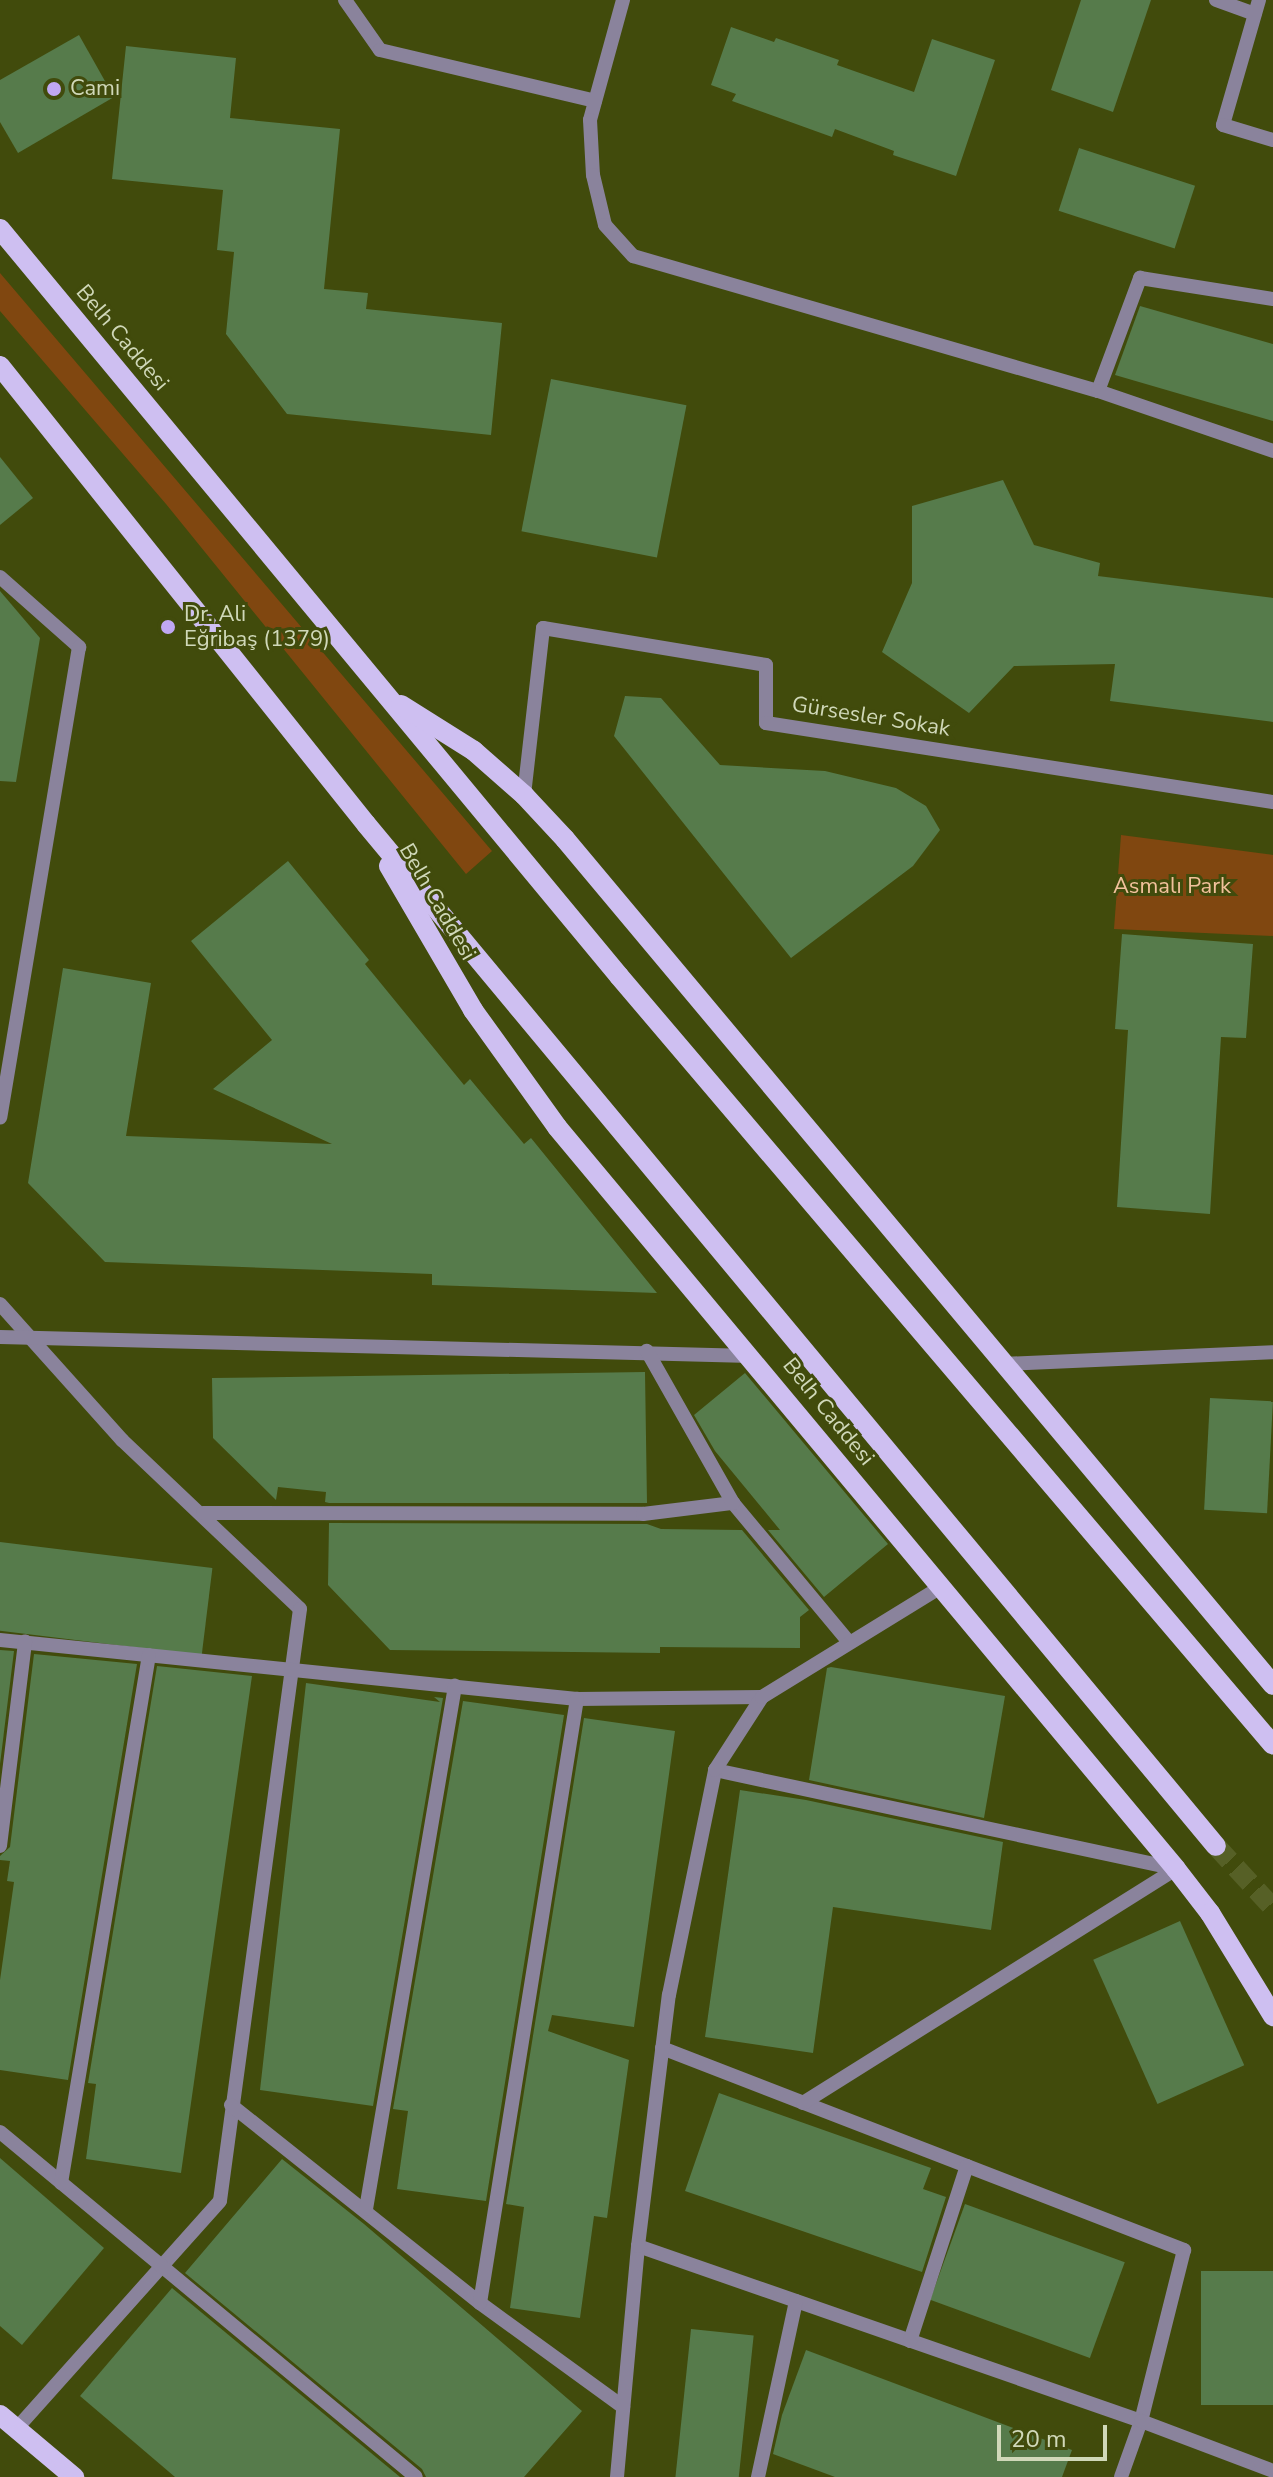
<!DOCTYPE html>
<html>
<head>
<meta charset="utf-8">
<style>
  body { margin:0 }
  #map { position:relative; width:1273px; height:2477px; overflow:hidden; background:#414b0c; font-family:"Nunito Sans",sans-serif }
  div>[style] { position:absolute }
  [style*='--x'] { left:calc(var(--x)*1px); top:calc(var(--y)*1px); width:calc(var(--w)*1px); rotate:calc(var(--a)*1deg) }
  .green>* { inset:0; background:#804710 }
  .building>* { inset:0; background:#567b4b; transform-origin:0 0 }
  .major-tunnel>* { height:20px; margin-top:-10px; transform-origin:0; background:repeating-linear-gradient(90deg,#566026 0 20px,transparent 0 30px) }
  .minor>* { height:14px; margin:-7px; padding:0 7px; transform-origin:7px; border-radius:7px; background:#8a839c }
  .major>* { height:20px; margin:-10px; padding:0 10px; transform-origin:10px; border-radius:10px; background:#cebff1 }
  .dots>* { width:22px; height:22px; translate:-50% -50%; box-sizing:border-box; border:4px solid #414b0c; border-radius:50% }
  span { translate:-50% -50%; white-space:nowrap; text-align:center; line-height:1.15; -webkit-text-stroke:6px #414b0c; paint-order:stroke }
  .poi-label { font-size:22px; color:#d0d8b9 }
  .left { translate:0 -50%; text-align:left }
  .street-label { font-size:22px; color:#d0d8b9 }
  .park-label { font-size:22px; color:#f2c19c }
  .scale { position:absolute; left:997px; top:2425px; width:110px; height:36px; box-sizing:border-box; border:4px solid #d0d8b9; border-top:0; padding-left:10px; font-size:24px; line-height:28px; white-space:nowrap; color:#d0d8b9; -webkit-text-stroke:6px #414b0c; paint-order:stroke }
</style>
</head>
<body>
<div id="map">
  <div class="green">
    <i style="clip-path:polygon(0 273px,492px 851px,466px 874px,166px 504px,0 311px)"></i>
    <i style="clip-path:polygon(1121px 835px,1273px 855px,1273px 936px,1114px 929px)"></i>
  </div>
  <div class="building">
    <i style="clip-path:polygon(1081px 0,1151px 0,1113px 112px,1051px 90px)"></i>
    <i style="clip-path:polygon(731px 27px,774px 42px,776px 38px,839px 60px,837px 65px,914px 92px,932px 39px,995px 60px,956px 176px,893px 155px,894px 151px,835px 129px,832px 137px,732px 101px,736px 94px,711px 85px)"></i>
    <i style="clip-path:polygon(79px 35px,114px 97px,18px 153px,0 122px,0 80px)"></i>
    <i style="clip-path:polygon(126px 46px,236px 58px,230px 118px,340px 129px,324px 289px,368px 293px,366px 309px,502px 323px,491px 435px,287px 414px,226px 334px,234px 252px,217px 250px,223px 190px,112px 179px)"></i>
    <i style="left:1079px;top:148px;width:122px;height:66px;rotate:18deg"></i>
    <i style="clip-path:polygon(1140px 306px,1273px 344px,1273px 421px,1115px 375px)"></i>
    <i style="left:551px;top:379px;width:138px;height:155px;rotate:11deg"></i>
    <i style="clip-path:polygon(0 457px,33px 498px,0 525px)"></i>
    <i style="clip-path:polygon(1003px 480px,1034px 545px,1100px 563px,1098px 576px,1273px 598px,1273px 722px,1110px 701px,1115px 664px,1014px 666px,969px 713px,882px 652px,912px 583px,912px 506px)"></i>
    <i style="clip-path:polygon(0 591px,40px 638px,16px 782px,0 781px)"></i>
    <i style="clip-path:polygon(625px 696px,661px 698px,720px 765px,825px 771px,896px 788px,926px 806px,940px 830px,913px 866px,791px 958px,614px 736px)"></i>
    <i style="clip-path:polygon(288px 861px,369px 960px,365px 964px,464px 1085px,470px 1079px,524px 1144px,531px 1138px,657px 1293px,432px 1285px,432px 1274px,105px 1262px,28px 1183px,63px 968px,151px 983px,126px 1136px,332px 1144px,213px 1089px,272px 1040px,191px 941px)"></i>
    <i style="clip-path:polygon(1122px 934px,1253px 944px,1246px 1038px,1221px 1037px,1210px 1214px,1117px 1207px,1128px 1030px,1115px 1029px)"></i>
    <i style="clip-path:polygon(645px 1372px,647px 1503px,329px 1503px,325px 1502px,326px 1492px,278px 1487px,276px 1500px,213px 1438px,212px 1378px)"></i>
    <i style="clip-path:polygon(745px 1373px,888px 1544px,824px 1597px,768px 1530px,780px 1530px,715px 1451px,694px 1415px)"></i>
    <i style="left:1210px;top:1398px;width:63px;height:112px;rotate:3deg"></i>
    <i style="clip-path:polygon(329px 1523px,647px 1524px,661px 1529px,742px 1530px,809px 1610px,800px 1617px,800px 1648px,660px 1647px,660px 1653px,390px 1650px,328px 1585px)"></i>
    <i style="left:0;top:1542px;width:214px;height:88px;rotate:7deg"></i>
    <i style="clip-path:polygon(0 1650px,14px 1651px,0 1764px)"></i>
    <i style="clip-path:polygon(34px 1654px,137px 1664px,68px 2080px,0 2070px,0 1980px,14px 1882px,7px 1881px,10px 1861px,0 1860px,0 1856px,10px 1847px)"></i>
    <i style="clip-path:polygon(157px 1666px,252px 1676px,181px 2173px,86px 2159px,96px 2084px,88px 2083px)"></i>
    <i style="clip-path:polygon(831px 1667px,1005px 1696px,984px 1818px,809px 1780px,827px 1668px)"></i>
    <i style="clip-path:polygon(306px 1683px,440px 1702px,434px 1697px,443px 1698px,373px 2106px,260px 2090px)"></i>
    <i style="clip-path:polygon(463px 1701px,564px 1715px,486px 2201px,397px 2189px,408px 2111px,393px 2109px)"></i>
    <i style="clip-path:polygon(584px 1718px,675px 1731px,634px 2027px,552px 2015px,548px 2031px,629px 2060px,607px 2218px,594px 2216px,580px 2318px,510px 2308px,524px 2207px,506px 2204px)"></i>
    <i style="clip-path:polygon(740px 1790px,806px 1800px,1003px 1842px,991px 1930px,833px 1907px,813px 2053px,705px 2037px)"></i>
    <i style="left:1180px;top:1921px;width:158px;height:95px;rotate:66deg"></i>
    <i style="clip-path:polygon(719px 2093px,931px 2168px,923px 2189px,946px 2197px,922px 2272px,685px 2191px)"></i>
    <i style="clip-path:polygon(0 2158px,104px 2248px,22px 2345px,0 2326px)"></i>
    <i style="clip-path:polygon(282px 2159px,364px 2224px,582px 2411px,524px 2477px,426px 2477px,422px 2469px,185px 2273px)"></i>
    <i style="left:965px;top:2204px;width:170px;height:102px;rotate:20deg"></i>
    <i style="left:1273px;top:2271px;width:134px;height:72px;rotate:90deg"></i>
    <i style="clip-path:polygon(172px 2288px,400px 2477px,175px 2477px,80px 2396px)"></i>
    <i style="left:691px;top:2329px;width:63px;height:149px;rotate:6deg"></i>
    <i style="clip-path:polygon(806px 2350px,1072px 2450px,1062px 2477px,835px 2477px,773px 2454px,782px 2415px)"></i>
  </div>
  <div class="major-tunnel">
    <i style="--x:1216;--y:1846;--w:84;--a:47.4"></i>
  </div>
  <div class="minor">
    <i style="--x:345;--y:0;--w:61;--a:55"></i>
    <i style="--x:380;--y:50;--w:221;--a:13.3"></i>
    <i style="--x:623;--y:0;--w:124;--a:105.4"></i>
    <i style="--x:590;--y:120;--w:55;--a:86.9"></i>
    <i style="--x:593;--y:175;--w:51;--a:76.5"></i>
    <i style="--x:605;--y:225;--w:42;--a:47.9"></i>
    <i style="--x:633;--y:256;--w:484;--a:16.2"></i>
    <i style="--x:1098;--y:391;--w:121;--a:-69.6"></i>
    <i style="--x:1140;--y:278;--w:135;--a:9"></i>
    <i style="--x:1216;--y:0;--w:41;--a:19.7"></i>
    <i style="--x:1259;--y:0;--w:130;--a:106.1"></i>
    <i style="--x:1223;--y:125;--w:52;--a:16.7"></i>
    <i style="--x:1098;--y:391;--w:185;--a:18.9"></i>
    <i style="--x:0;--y:577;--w:106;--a:41.5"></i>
    <i style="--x:79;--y:647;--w:477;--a:99.5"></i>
    <i style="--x:524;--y:795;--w:168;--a:-83.5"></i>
    <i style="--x:543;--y:628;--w:226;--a:9.4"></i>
    <i style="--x:766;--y:665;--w:58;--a:90"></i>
    <i style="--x:766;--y:723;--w:513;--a:8.86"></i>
    <i style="--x:0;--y:1304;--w:183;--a:48.1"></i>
    <i style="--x:122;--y:1440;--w:245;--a:43.5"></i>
    <i style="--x:300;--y:1609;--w:597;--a:97.7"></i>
    <i style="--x:220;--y:2201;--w:306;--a:131.8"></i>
    <i style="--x:0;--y:1337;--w:751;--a:1.45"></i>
    <i style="--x:1003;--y:1364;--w:270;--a:-2.5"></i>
    <i style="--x:733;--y:1503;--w:181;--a:50.2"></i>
    <i style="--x:203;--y:1513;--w:440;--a:0.1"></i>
    <i style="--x:643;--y:1514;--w:91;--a:-7"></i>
    <i style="--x:733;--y:1503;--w:175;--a:-119.5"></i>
    <i style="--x:0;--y:1640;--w:580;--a:5.84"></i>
    <i style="--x:577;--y:1699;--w:185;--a:-0.6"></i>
    <i style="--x:715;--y:1770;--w:472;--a:12.1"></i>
    <i style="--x:0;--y:1846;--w:206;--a:-83"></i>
    <i style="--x:662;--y:2048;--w:560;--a:21.16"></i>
    <i style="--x:1184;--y:2250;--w:176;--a:104.1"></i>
    <i style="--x:1141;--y:2421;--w:59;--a:109.7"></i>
    <i style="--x:803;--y:2103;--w:440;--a:-32.1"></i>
    <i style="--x:231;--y:2105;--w:318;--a:38.5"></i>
    <i style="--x:480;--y:2303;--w:177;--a:36"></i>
    <i style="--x:0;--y:2132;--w:540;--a:39.67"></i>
    <i style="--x:61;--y:2183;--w:535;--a:-80.54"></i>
    <i style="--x:366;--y:2209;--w:531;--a:-80.34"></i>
    <i style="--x:638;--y:2246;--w:533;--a:19.18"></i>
    <i style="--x:1141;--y:2421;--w:141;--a:20.7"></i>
    <i style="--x:480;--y:2303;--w:612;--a:-80.88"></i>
    <i style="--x:910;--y:2341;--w:184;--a:-72"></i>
    <i style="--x:617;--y:2477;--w:232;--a:-84.8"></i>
    <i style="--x:638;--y:2246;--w:253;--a:-83"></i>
    <i style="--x:669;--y:1995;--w:230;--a:-78.4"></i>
    <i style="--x:715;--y:1770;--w:87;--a:-57.2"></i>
    <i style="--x:762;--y:1697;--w:210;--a:-31.6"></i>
    <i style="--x:758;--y:2477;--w:180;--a:-77.8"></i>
  </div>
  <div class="major">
    <i style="--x:0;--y:229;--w:970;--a:50.35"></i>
    <i style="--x:619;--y:976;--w:1009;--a:49.62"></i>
    <i style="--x:0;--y:366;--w:586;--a:51.37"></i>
    <i style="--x:366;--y:824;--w:1329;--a:50.25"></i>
    <i style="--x:401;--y:705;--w:86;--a:32.2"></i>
    <i style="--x:474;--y:751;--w:67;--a:41.3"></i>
    <i style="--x:524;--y:795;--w:60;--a:47"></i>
    <i style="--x:565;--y:839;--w:1103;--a:50.07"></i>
    <i style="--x:389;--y:866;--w:167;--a:59.7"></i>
    <i style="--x:473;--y:1010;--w:144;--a:54.3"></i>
    <i style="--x:557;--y:1127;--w:966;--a:50.16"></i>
    <i style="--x:1176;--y:1869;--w:56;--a:52.3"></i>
    <i style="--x:1210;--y:1913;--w:121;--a:58.5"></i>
    <i style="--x:0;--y:2415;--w:97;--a:40"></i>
  </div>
  <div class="dots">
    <i style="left:54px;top:89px;background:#c0a8f3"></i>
    <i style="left:168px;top:627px;background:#c0a8f3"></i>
  </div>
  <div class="poi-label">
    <span class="left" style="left:70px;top:89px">Cami</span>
    <span class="left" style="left:184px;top:627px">Dr. Ali<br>Eğribaş (1379)</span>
  </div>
  <div class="street-label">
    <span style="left:122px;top:338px;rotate:50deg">Belh Caddesi</span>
    <span style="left:871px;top:717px;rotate:9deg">Gürsesler Sokak</span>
    <span style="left:437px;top:902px;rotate:60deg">Belh Caddesi</span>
    <span style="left:828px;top:1412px;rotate:51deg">Belh Caddesi</span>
  </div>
  <div class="park-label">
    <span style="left:1172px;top:887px">Asmalı Park</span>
  </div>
  <div class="scale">20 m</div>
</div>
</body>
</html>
